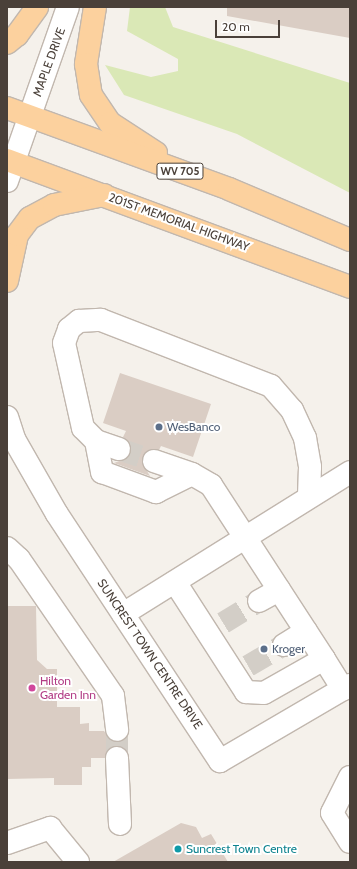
<!DOCTYPE html>
<html>
<head>
<meta charset="utf-8">
<style>
  body { margin:0 }
  #map { position:relative; width:357px; height:869px; overflow:hidden; background:#f5f1eb; font-family:Cabin,sans-serif }
  div>[style] { position:absolute }
  [style*='--x'] { left:calc(var(--x)*1px); top:calc(var(--y)*1px); width:calc(var(--w)*1px); rotate:calc(var(--a)*1deg) }
  .green>* { inset:0; background:#dae8b6 }
  .building>* { inset:0; background:#dacdc4 }
  .minor-tunnel>* { height:22px; margin-top:-11px; transform-origin:0; background:repeating-linear-gradient(90deg,#d3cec7 0 22px,transparent 0 33px) }
  .roads { filter:drop-shadow(1px 0 #c1b7ae) drop-shadow(-1px 0 #c1b7ae) drop-shadow(0 1px #c1b7ae) drop-shadow(0 -1px #c1b7ae) }
  .minor>* { height:22px; margin:-11px; padding:0 11px; transform-origin:11px; border-radius:11px; background:#fff }
  .major>* { height:22px; margin:-11px; padding:0 11px; transform-origin:11px; border-radius:11px; background:#fcd19e }
  .dots>* { width:11px; height:11px; translate:-50% -50%; box-sizing:border-box; border:2px solid #fff; border-radius:50% }
  span { translate:-50% -50%; white-space:nowrap; text-align:center; line-height:1.15; -webkit-text-stroke:4px #fff; paint-order:stroke }
  .shield-label span { padding:1px 3px; background:#fff; border:1px solid; border-radius:3px; -webkit-text-stroke-width:0 }
  .shield-label { font-size:11px; color:#4a4039; font-weight:700 }
  .street-label { font-size:12px; color:#4a4039 }
  .service-label { font-size:12px; color:#4e5e75 }
  .left { translate:0 -50%; text-align:left }
  .hotel-label { font-size:12px; color:#b23c85 }
  .culture-label { font-size:12px; color:#0d838f }
  .frame { position:absolute; inset:0; border:8px solid #4a4039; pointer-events:none }
  .scale { position:absolute; left:215px; top:20px; width:65px; height:18px; box-sizing:border-box; border:2px solid #4a4039; border-top:0; padding-left:5px; font-size:12px; line-height:14px; white-space:nowrap; color:#4a4039; -webkit-text-stroke:3px #fff; paint-order:stroke }
</style>
</head>
<body>
<div id="map">
  <div class="green">
    <i style="clip-path:polygon(130px 7px,165px 7px,173px 27px,350px 83px,350px 193px,237px 134px,124px 95px,105px 65px,151px 77px,178px 71px,178px 59px,127px 31px)"></i>
  </div>
  <div class="building">
    <i style="clip-path:polygon(227px 7px,350px 7px,350px 38px,227px 16px)"></i>
    <i style="clip-path:polygon(120px 373px,211px 404px,193px 457px,161px 446px,159px 450px,151px 449px,146px 452px,142px 463px,150px 476px,114px 463px,127px 458px,131px 447px,123px 437px,126px 431px,103px 423px)"></i>
    <i style="clip-path:polygon(7px 606px,36px 606px,37px 660px,47px 669px,57px 669px,57px 707px,80px 707px,80px 724px,89px 723px,89px 731px,104px 731px,112px 742px,127px 736px,128px 752px,122px 747px,111px 747px,105px 758px,91px 758px,91px 767px,82px 767px,82px 785px,54px 785px,54px 778px,7px 779px)"></i>
    <i style="clip-path:polygon(181px 823px,196px 827px,202px 838px,211px 834px,228px 862px,113px 862px)"></i>
  </div>
  <div class="minor-tunnel">
    <i style="--x:119;--y:449;--w:37;--a:19"></i>
    <i style="--x:223;--y:623;--w:42;--a:-31.4"></i>
    <i style="--x:248;--y:666;--w:42;--a:-30.3"></i>
    <i style="--x:117;--y:730;--w:28;--a:90"></i>
  </div>
  <div class="roads">
    <div class="minor">
      <i style="--x:7;--y:181;--w:184;--a:-70.7"></i>
      <i style="--x:7;--y:417;--w:23;--a:72"></i>
      <i style="--x:14;--y:439;--w:86;--a:60.2"></i>
      <i style="--x:57;--y:514;--w:296;--a:56.6"></i>
      <i style="--x:220;--y:761;--w:151;--a:-30.3"></i>
      <i style="--x:96;--y:441;--w:32;--a:79"></i>
      <i style="--x:102;--y:472;--w:58;--a:20.3"></i>
      <i style="--x:156;--y:492;--w:40;--a:-26.6"></i>
      <i style="--x:119;--y:449;--w:24;--a:-161"></i>
      <i style="--x:96;--y:441;--w:18;--a:-135"></i>
      <i style="--x:83;--y:428;--w:87;--a:-102.6"></i>
      <i style="--x:64;--y:343;--w:15;--a:-70"></i>
      <i style="--x:69;--y:329;--w:13;--a:-39"></i>
      <i style="--x:79;--y:321;--w:22;--a:-3"></i>
      <i style="--x:101;--y:320;--w:182;--a:21.2"></i>
      <i style="--x:271;--y:386;--w:32;--a:49"></i>
      <i style="--x:292;--y:410;--w:31;--a:65"></i>
      <i style="--x:305;--y:438;--w:29;--a:80"></i>
      <i style="--x:310;--y:467;--w:30;--a:92"></i>
      <i style="--x:154;--y:461;--w:40;--a:18.9"></i>
      <i style="--x:192;--y:474;--w:22;--a:30"></i>
      <i style="--x:211;--y:485;--w:207;--a:57"></i>
      <i style="--x:7;--y:548;--w:16;--a:43"></i>
      <i style="--x:19;--y:559;--w:166;--a:55.5"></i>
      <i style="--x:113;--y:696;--w:34;--a:83"></i>
      <i style="--x:175;--y:582;--w:131;--a:57.2"></i>
      <i style="--x:246;--y:692;--w:18;--a:3"></i>
      <i style="--x:264;--y:693;--w:69;--a:-29.5"></i>
      <i style="--x:324;--y:659;--w:36;--a:58"></i>
      <i style="--x:259;--y:601;--w:23;--a:-29"></i>
      <i style="--x:123;--y:614;--w:268;--a:-32"></i>
      <i style="--x:284;--y:645;--w:26;--a:-32"></i>
      <i style="--x:117;--y:758;--w:66;--a:87.4"></i>
      <i style="--x:350;--y:777;--w:40;--a:116.6"></i>
      <i style="--x:332;--y:813;--w:34;--a:58"></i>
      <i style="--x:7;--y:843;--w:46;--a:-19.2"></i>
      <i style="--x:50;--y:828;--w:44;--a:50.5"></i>
    </div>
    <div class="major">
      <i style="--x:95;--y:7;--w:58;--a:99"></i>
      <i style="--x:86;--y:64;--w:31;--a:81"></i>
      <i style="--x:91;--y:95;--w:34;--a:56"></i>
      <i style="--x:110;--y:123;--w:55;--a:33.1"></i>
      <i style="--x:7;--y:43;--w:13;--a:-39"></i>
      <i style="--x:17;--y:35;--w:34;--a:-54"></i>
      <i style="--x:7;--y:108;--w:236;--a:20"></i>
      <i style="--x:229;--y:189;--w:131;--a:22.9"></i>
      <i style="--x:7;--y:160;--w:366;--a:20.3"></i>
      <i style="--x:7;--y:281;--w:47;--a:-77.7"></i>
      <i style="--x:17;--y:235;--w:21;--a:-53"></i>
      <i style="--x:30;--y:218;--w:27;--a:-28"></i>
      <i style="--x:54;--y:205;--w:51;--a:-11.3"></i>
    </div>
  </div>
  <div class="dots">
    <i style="left:159px;top:427px;background:#5c6f8a"></i>
    <i style="left:264px;top:649px;background:#5c6f8a"></i>
    <i style="left:32px;top:688px;background:#d1479c"></i>
    <i style="left:178px;top:849px;background:#0f9aa8"></i>
  </div>
  <div class="shield-label">
    <span style="left:180px;top:171px">WV 705</span>
  </div>
  <div class="street-label">
    <span style="left:49px;top:62px;rotate:-70deg">MAPLE DRIVE</span>
    <span style="left:179px;top:222px;rotate:20deg">201ST MEMORIAL HIGHWAY</span>
    <span style="left:150px;top:654px;rotate:56deg">SUNCREST TOWN CENTRE DRIVE</span>
  </div>
  <div class="service-label">
    <span class="left" style="left:167px;top:427px">WesBanco</span>
    <span class="left" style="left:272px;top:649px">Kroger</span>
  </div>
  <div class="hotel-label">
    <span class="left" style="left:40px;top:688px">Hilton<br>Garden Inn</span>
  </div>
  <div class="culture-label">
    <span class="left" style="left:186px;top:849px">Suncrest Town Centre</span>
  </div>
  <div class="frame"></div>
  <div class="scale">20 m</div>
</div>
</body>
</html>
